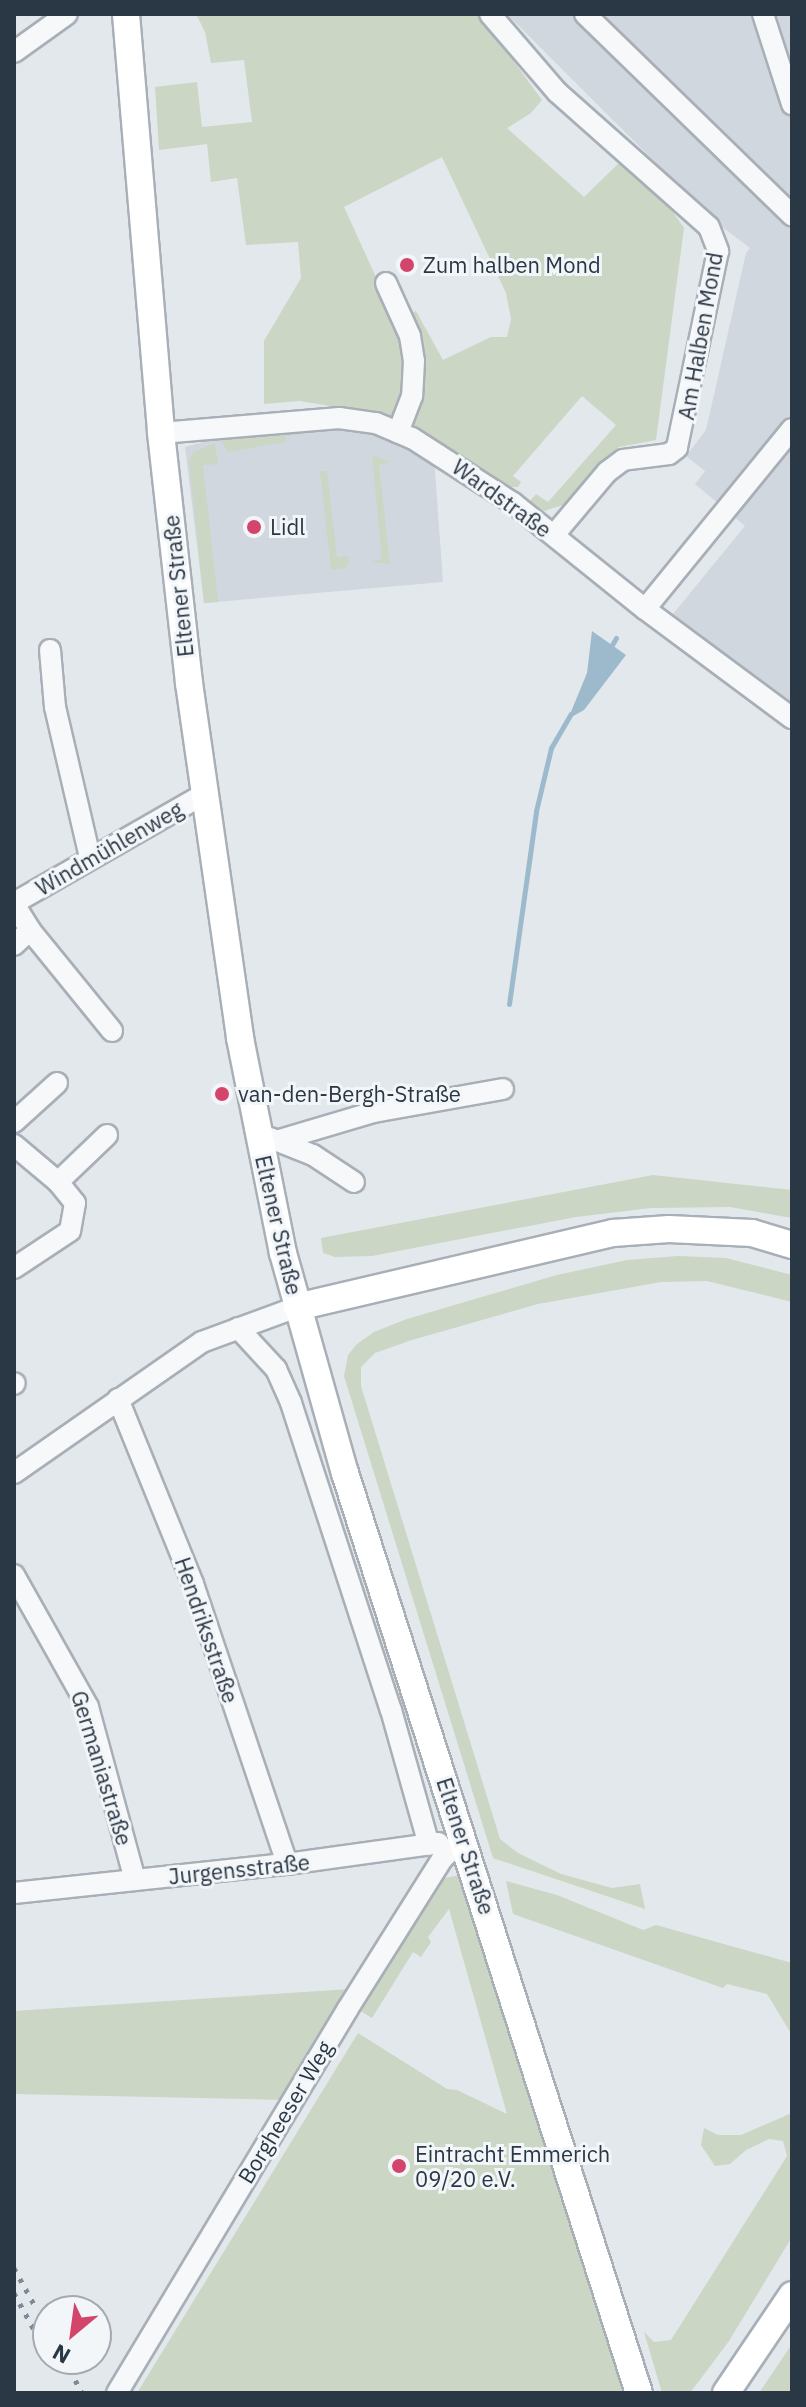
<!DOCTYPE html>
<html>
<head>
<meta charset="utf-8">
<style>
  body { margin:0 }
  #map { position:relative; width:806px; height:2407px; overflow:hidden; background:#e3e8ec; font-family:"IBM Plex Sans",sans-serif }
  div>[style] { position:absolute }
  [style*='--x'] { left:calc(var(--x)*1px); top:calc(var(--y)*1px); width:calc(var(--w)*1px); rotate:calc(var(--a)*1deg) }
  .built>* { inset:0; background:#d1d7de }
  .green>* { inset:0; background:#cbd6c4 }
  .water>* { inset:0; background:#9dbacd }
  .stream>* { height:5px; margin:-2.5px; padding:0 2.5px; transform-origin:2.5px; border-radius:2.5px; background:#9dbacd }
  .roads { filter:drop-shadow(2px 0 #a8afb7) drop-shadow(-2px 0 #a8afb7) drop-shadow(0 2px #a8afb7) drop-shadow(0 -2px #a8afb7) }
  .minor>* { height:20px; margin:-10px; padding:0 10px; transform-origin:10px; border-radius:10px; background:#f6f8fa }
  .major>* { height:26px; margin:-13px; padding:0 13px; transform-origin:13px; border-radius:13px; background:#fff }
  .rail>* { height:5px; margin-top:-2.5px; transform-origin:0; background:repeating-linear-gradient(90deg,#7c8996 0 4px,transparent 0 12px) }
  .dots>* { width:22px; height:22px; translate:-50% -50%; box-sizing:border-box; border:4px solid #f3f6f9; border-radius:50% }
  span { translate:-50% -50%; white-space:nowrap; text-align:center; line-height:1.15; -webkit-text-stroke:6px #f3f6f9; paint-order:stroke }
  .poi-label { font-size:22px; color:#2a3745 }
  .left { translate:0 -50%; text-align:left }
  .street-label { font-size:22px; color:#2a3745 }
  .frame { position:absolute; inset:0; border:16px solid #2a3745; pointer-events:none }
  .north { position:absolute; left:32px; top:2295px; width:80px; height:80px; box-sizing:border-box; background:#f3f6f9; border:2px solid #a3aab1; border-radius:50%; rotate:209deg; font-size:22px; font-weight:700; line-height:32px; text-align:center; color:#2a3745 }
  .north::after { content:''; display:block; margin:auto; width:28px; height:36px; background:#d4456c; clip-path:polygon(50% 0,100% 100%,50% 72%,0 100%) }
</style>
</head>
<body>
<div id="map">
  <div class="built">
    <i style="clip-path:polygon(507px 14px,792px 14px,792px 706px,673px 614px,745px 526px,695px 484px,705px 471px,686px 456px,706px 430px,746px 253px,750px 248px,713px 220px)"></i>
    <i style="clip-path:polygon(328px 425px,378px 432px,434px 457px,443px 582px,204px 603px,185px 447px,228px 435px)"></i>
  </div>
  <div class="green">
    <i style="clip-path:polygon(evenodd,196px 14px,479px 14px,542px 100px,531px 113px,507px 128px,584px 197px,620px 162px,666px 202px,684px 228px,656px 440px,619px 447px,563px 505px,544px 511px,530px 501px,536px 494px,548px 502px,616px 425px,582px 396px,513px 476px,521px 482px,518px 487px,511px 487px,415px 426px,388px 415px,299px 401px,264px 404px,264px 341px,301px 278px,298px 242px,246px 245px,237px 178px,211px 182px,207px 144px,159px 150px,155px 87px,197px 82px,202px 127px,252px 122px,244px 60px,211px 63px,205px 32px,196px 14px,442px 157px,506px 293px,511px 319px,507px 337px,491px 337px,443px 360px,416px 311px,396px 321px,344px 207px,442px 157px)"></i>
    <i style="clip-path:polygon(328px 425px,328px 430px,286px 436px,286px 442px,228px 452px,219px 437px)"></i>
    <i style="clip-path:polygon(215px 443px,218px 464px,203px 465px,218px 602px,204px 603px,189px 460px,194px 452px)"></i>
    <i style="clip-path:polygon(372px 455px,390px 462px,379px 465px,390px 564px,371px 562px,382px 559px)"></i>
    <i style="clip-path:polygon(327px 471px,337px 557px,348px 556px,349px 562px,346px 568px,331px 570px,320px 471px)"></i>
    <i style="clip-path:polygon(653px 1175px,792px 1190px,792px 1218px,730px 1207px,651px 1208px,576px 1217px,372px 1256px,335px 1257px,323px 1253px,321px 1238px)"></i>
    <i style="clip-path:polygon(678px 1256px,726px 1258px,792px 1275px,792px 1302px,707px 1281px,661px 1282px,538px 1304px,412px 1340px,375px 1353px,361px 1367px,361px 1386px,500px 1839px,518px 1853px,561px 1874px,612px 1888px,640px 1884px,645px 1909px,493px 1858px,344px 1376px,348px 1355px,357px 1344px,374px 1332px,407px 1319px,557px 1275px,627px 1260px)"></i>
    <i style="clip-path:polygon(460px 1875px,628px 2393px,137px 2393px,358px 2033px,447px 2089px,457px 2090px,507px 2114px,449px 1909px,428px 1937px,431px 1942px,421px 1957px,413px 1952px,372px 2018px,359px 2010px,440px 1879px)"></i>
    <i style="clip-path:polygon(506px 1881px,557px 1895px,643px 1930px,656px 1925px,792px 1963px,792px 2035px,767px 1994px,727px 1984px,723px 1988px,513px 1914px)"></i>
    <i style="clip-path:polygon(351px 1989px,285px 2100px,14px 2094px,14px 2011px)"></i>
    <i style="clip-path:polygon(792px 2113px,792px 2237px,729px 2341px,690px 2393px,662px 2393px,644px 2332px,654px 2342px,671px 2340px,787px 2156px,783px 2141px,769px 2139px,746px 2150px,730px 2164px,715px 2166px,701px 2145px,704px 2128px,718px 2135px,741px 2135px)"></i>
    <i style="clip-path:polygon(792px 2344px,792px 2393px,759px 2393px)"></i>
  </div>
  <div class="water">
    <i style="clip-path:polygon(592px 631px,626px 655px,584px 710px,568px 719px,587px 673px)"></i>
  </div>
  <div class="stream">
    <i style="--x:609;--y:650;--w:14;--a:-60"></i>
    <i style="--x:509;--y:1004;--w:195;--a:-82"></i>
    <i style="--x:536;--y:811;--w:65;--a:-76.6"></i>
    <i style="--x:551;--y:748;--w:39;--a:-60"></i>
  </div>
  <div class="roads">
    <div class="minor">
      <i style="--x:490;--y:14;--w:103;--a:49.3"></i>
      <i style="--x:557;--y:92;--w:203;--a:41.6"></i>
      <i style="--x:709;--y:227;--w:26;--a:69"></i>
      <i style="--x:718;--y:251;--w:201;--a:101.8"></i>
      <i style="--x:677;--y:448;--w:10;--a:143"></i>
      <i style="--x:669;--y:454;--w:46;--a:172.6"></i>
      <i style="--x:623;--y:460;--w:20;--a:143"></i>
      <i style="--x:607;--y:472;--w:82;--a:130.1"></i>
      <i style="--x:585;--y:14;--w:289;--a:44.2"></i>
      <i style="--x:763;--y:14;--w:95;--a:72.1"></i>
      <i style="--x:14;--y:52;--w:65;--a:-35.6"></i>
      <i style="--x:386;--y:283;--w:58;--a:65.6"></i>
      <i style="--x:410;--y:336;--w:25;--a:81"></i>
      <i style="--x:414;--y:361;--w:35;--a:93"></i>
      <i style="--x:412;--y:396;--w:39;--a:111"></i>
      <i style="--x:161;--y:433;--w:179;--a:-4.8"></i>
      <i style="--x:339;--y:418;--w:37;--a:8"></i>
      <i style="--x:376;--y:423;--w:39;--a:23"></i>
      <i style="--x:412;--y:438;--w:120;--a:32.8"></i>
      <i style="--x:513;--y:503;--w:169;--a:38.8"></i>
      <i style="--x:645;--y:609;--w:183;--a:36.6"></i>
      <i style="--x:645;--y:609;--w:232;--a:-50.8"></i>
      <i style="--x:50;--y:650;--w:57;--a:85"></i>
      <i style="--x:55;--y:707;--w:155;--a:76.9"></i>
      <i style="--x:14;--y:903;--w:219;--a:-29.8"></i>
      <i style="--x:14;--y:904;--w:31;--a:58"></i>
      <i style="--x:30;--y:930;--w:130;--a:50.9"></i>
      <i style="--x:14;--y:945;--w:22;--a:-43"></i>
      <i style="--x:14;--y:1122;--w:58;--a:-42.2"></i>
      <i style="--x:270;--y:1138;--w:46;--a:21.6"></i>
      <i style="--x:313;--y:1155;--w:49;--a:33.4"></i>
      <i style="--x:276;--y:1141;--w:102;--a:-16.5"></i>
      <i style="--x:374;--y:1112;--w:131;--a:-10.1"></i>
      <i style="--x:14;--y:1145;--w:57;--a:40.1"></i>
      <i style="--x:58;--y:1182;--w:27;--a:51"></i>
      <i style="--x:75;--y:1203;--w:28;--a:100"></i>
      <i style="--x:70;--y:1231;--w:67;--a:146.5"></i>
      <i style="--x:58;--y:1182;--w:68;--a:-43.8"></i>
      <i style="--x:238;--y:1328;--w:56;--a:47.2"></i>
      <i style="--x:276;--y:1369;--w:37;--a:66"></i>
      <i style="--x:291;--y:1403;--w:323;--a:72"></i>
      <i style="--x:391;--y:1710;--w:140;--a:74.3"></i>
      <i style="--x:14;--y:1384;--w:1;--a:-45"></i>
      <i style="--x:118;--y:1399;--w:200;--a:67.9"></i>
      <i style="--x:193;--y:1584;--w:295;--a:71.4"></i>
      <i style="--x:14;--y:1473;--w:229;--a:-34.9"></i>
      <i style="--x:202;--y:1342;--w:101;--a:-20.2"></i>
      <i style="--x:14;--y:1575;--w:151;--a:60.7"></i>
      <i style="--x:88;--y:1707;--w:179;--a:74.8"></i>
      <i style="--x:14;--y:1893;--w:275;--a:-6.1"></i>
      <i style="--x:287;--y:1864;--w:153;--a:-7.9"></i>
      <i style="--x:117;--y:2393;--w:447;--a:-59"></i>
      <i style="--x:347;--y:2010;--w:178;--a:-57.8"></i>
      <i style="--x:442;--y:1859;--w:29;--a:-44"></i>
    </div>
    <div class="major">
      <i style="--x:126;--y:14;--w:420;--a:85.2"></i>
      <i style="--x:161;--y:433;--w:252;--a:83.6"></i>
      <i style="--x:189;--y:683;--w:359;--a:81.8"></i>
      <i style="--x:240;--y:1038;--w:219;--a:78.7"></i>
      <i style="--x:283;--y:1253;--w:229;--a:74.3"></i>
      <i style="--x:345;--y:1473;--w:966;--a:72.28"></i>
      <i style="--x:297;--y:1307;--w:325;--a:-13.2"></i>
      <i style="--x:613;--y:1233;--w:56;--a:-4.1"></i>
      <i style="--x:669;--y:1229;--w:83;--a:2.8"></i>
      <i style="--x:752;--y:1233;--w:42;--a:16.7"></i>
      <i style="--x:726;--y:2393;--w:118;--a:-56"></i>
    </div>
  </div>
  <div class="rail">
    <i style="--x:14;--y:2268;--w:43;--a:61.1"></i>
    <i style="--x:14;--y:2293;--w:71;--a:61.3"></i>
    <i style="--x:64;--y:2359;--w:38;--a:62"></i>
  </div>
  <div class="dots">
    <i style="left:407px;top:265px;background:#d4456c"></i>
    <i style="left:254px;top:527px;background:#d4456c"></i>
    <i style="left:222px;top:1094px;background:#d4456c"></i>
    <i style="left:399px;top:2166px;background:#d4456c"></i>
  </div>
  <div class="poi-label">
    <span class="left" style="left:423px;top:265px">Zum halben Mond</span>
    <span class="left" style="left:270px;top:527px">Lidl</span>
    <span class="left" style="left:238px;top:1094px">van-den-Bergh-Straße</span>
    <span class="left" style="left:415px;top:2166px">Eintracht Emmerich<br>09/20 e.V.</span>
  </div>
  <div class="street-label">
    <span style="left:700px;top:336px;rotate:-80deg">Am Halben Mond</span>
    <span style="left:502px;top:498px;rotate:36deg">Wardstraße</span>
    <span style="left:178px;top:586px;rotate:-96deg">Eltener Straße</span>
    <span style="left:109px;top:848px;rotate:-30deg">Windmühlenweg</span>
    <span style="left:279px;top:1225px;rotate:77deg">Eltener Straße</span>
    <span style="left:207px;top:1630px;rotate:71deg">Hendriksstraße</span>
    <span style="left:102px;top:1768px;rotate:73deg">Germaniastraße</span>
    <span style="left:466px;top:1846px;rotate:72deg">Eltener Straße</span>
    <span style="left:239px;top:1869px;rotate:-6deg">Jurgensstraße</span>
    <span style="left:285px;top:2112px;rotate:-59deg">Borgheeser Weg</span>
  </div>
  <div class="frame"></div>
  <div class="north">N</div>
</div>
</body>
</html>
